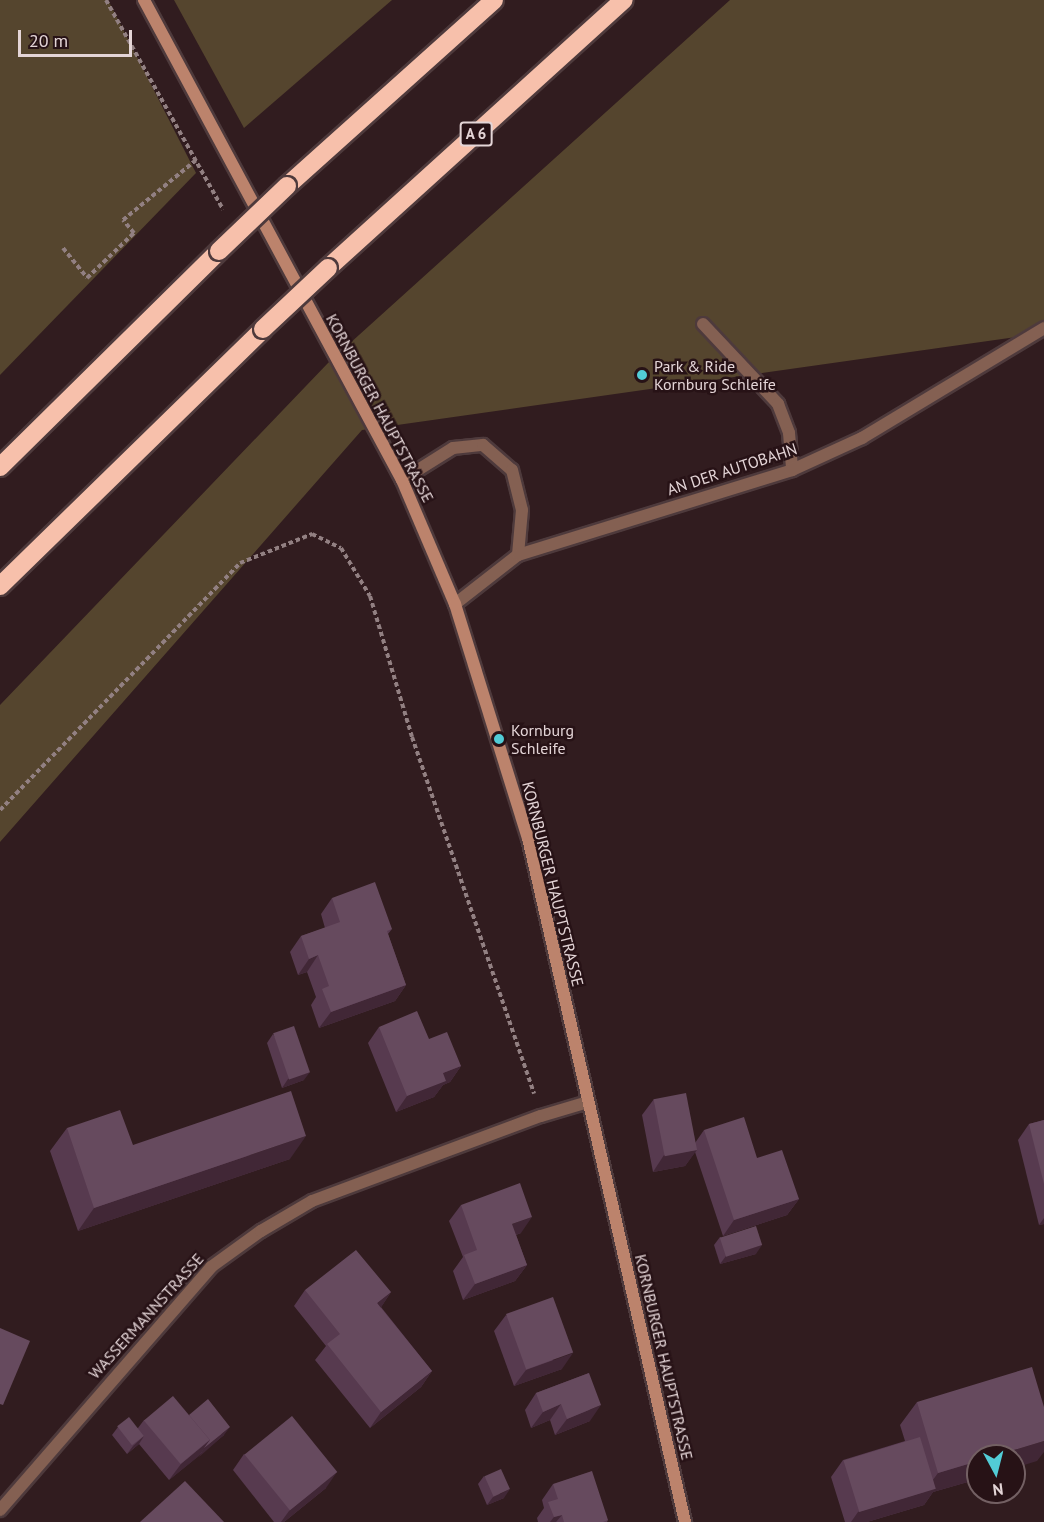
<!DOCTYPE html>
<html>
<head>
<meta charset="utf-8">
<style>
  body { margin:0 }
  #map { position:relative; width:1044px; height:1522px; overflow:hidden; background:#311c1f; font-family:"PT Sans",sans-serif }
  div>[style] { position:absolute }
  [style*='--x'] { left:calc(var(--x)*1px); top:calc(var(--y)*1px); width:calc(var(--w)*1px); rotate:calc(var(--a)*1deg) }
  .green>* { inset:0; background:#55452e }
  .path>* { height:4px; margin-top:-2px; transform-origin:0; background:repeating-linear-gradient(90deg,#928082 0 4.5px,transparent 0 7.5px) }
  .roads { filter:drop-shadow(2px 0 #4e3a3c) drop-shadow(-2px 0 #4e3a3c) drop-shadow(0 2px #4e3a3c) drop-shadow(0 -2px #4e3a3c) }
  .lane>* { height:12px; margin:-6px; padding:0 6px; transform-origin:6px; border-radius:6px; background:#846052 }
  .street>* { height:12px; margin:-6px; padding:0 6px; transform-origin:6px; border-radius:6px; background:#846052 }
  .secondary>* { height:12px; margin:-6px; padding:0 6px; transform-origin:6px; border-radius:6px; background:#bc836c }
  .highway>* { height:18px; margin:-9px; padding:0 9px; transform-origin:9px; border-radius:9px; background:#f7c0ab }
  .bridges { filter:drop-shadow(2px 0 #4e3a3c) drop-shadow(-2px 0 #4e3a3c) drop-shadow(0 2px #4e3a3c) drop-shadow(0 -2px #4e3a3c) }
  .highway-bridge>* { height:18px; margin:-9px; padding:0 9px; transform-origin:9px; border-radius:9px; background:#f7c0ab }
  .wall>* { inset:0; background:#573a4f }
  .shaded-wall>* { inset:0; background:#412736 }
  .building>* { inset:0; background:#664a5e; transform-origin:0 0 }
  .dots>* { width:16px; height:16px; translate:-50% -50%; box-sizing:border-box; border:3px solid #271216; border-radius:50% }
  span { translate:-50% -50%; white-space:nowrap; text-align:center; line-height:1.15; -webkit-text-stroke:5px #271216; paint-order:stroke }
  .shield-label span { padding:2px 4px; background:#271216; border:2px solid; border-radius:4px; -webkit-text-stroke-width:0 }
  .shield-label { font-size:15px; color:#e4d5d7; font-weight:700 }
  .poi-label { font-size:16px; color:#e4d5d7 }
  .left { translate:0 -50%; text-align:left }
  .street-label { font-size:16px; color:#e4d5d7 }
  .north { position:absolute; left:966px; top:1444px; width:60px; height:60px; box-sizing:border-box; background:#271216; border:2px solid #736063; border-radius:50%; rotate:173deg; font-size:16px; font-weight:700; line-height:24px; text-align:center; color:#e4d5d7 }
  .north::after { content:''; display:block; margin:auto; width:21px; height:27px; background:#52ccd6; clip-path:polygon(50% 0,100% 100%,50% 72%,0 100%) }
  .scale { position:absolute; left:18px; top:30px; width:114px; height:27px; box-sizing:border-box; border:3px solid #e4d5d7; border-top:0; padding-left:8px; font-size:18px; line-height:21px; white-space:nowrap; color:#e4d5d7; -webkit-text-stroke:4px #271216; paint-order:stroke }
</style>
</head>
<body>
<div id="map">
  <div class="green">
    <i style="clip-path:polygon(0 0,108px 0,196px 173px,0 375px)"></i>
    <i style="clip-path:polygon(174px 0,392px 0,244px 128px)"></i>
    <i style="clip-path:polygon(730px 0,1044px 0,1044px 333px,362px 430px,0 842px,0 705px,328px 363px)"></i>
  </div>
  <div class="path">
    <i style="--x:106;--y:0;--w:240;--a:60.8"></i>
    <i style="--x:63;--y:248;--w:38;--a:51"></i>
    <i style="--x:87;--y:278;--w:65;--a:-43.8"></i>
    <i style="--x:134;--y:233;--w:17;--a:-130"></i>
    <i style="--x:123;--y:220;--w:94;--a:-39.4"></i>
    <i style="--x:0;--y:810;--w:344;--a:-45.8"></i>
    <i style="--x:240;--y:563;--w:78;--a:-21.9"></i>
    <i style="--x:312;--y:534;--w:32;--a:26"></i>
    <i style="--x:341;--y:548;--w:56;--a:58.9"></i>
    <i style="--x:370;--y:596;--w:147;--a:73.4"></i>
    <i style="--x:412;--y:737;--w:377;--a:71.1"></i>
  </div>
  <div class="roads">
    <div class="lane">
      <i style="--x:703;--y:324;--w:110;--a:46.8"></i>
      <i style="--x:778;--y:404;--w:31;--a:69"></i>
      <i style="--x:789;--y:433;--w:37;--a:85"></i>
      <i style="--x:402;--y:480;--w:60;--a:-32.1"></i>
      <i style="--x:453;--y:448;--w:30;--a:-6"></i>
      <i style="--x:483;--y:445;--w:38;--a:41"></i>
      <i style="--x:512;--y:470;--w:41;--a:76"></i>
      <i style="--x:522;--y:510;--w:45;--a:95.1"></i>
      <i style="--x:455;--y:604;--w:80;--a:-37.9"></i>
      <i style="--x:518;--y:555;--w:287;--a:-17.2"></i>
      <i style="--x:792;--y:470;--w:77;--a:-24.6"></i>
      <i style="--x:862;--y:438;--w:213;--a:-31.1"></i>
    </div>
    <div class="street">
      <i style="--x:0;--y:1510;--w:322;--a:-49"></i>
      <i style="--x:211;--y:1267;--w:62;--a:-35.8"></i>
      <i style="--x:261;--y:1231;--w:59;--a:-30.5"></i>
      <i style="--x:312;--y:1201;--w:244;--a:-20.4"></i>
      <i style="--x:541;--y:1116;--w:49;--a:-16.6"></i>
    </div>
    <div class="secondary">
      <i style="--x:144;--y:0;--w:545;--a:61.74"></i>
      <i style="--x:402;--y:480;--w:135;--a:66.9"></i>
      <i style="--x:455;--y:604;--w:245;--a:72.7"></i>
      <i style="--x:528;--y:838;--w:702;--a:77.07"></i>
    </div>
    <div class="highway">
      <i style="--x:287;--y:186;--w:278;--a:-41.9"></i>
      <i style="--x:328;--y:268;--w:399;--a:-42.2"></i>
      <i style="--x:0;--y:467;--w:308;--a:-44.6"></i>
      <i style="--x:0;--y:586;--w:368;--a:-44.3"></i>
    </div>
  </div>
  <div class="bridges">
    <div class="highway-bridge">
      <i style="--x:219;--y:251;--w:94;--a:-43.7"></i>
      <i style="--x:263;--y:329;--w:89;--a:-43.2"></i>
    </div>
  </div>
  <div class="wall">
    <i style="clip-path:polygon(332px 898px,392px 929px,388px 934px,406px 985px,395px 1001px,319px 1028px,311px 1005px,316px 997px,307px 972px,298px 975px,290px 952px,301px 936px,325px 928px,321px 914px)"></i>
    <i style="clip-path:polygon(379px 1027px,429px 1039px,461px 1066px,450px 1082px,443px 1085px,434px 1097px,396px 1112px,368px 1043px)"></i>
    <i style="clip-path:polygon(273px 1034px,304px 1080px,282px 1088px,267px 1043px)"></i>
    <i style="clip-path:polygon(654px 1099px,695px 1143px,704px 1130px,757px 1158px,799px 1199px,787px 1215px,723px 1236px,695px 1152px,685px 1166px,653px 1172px,642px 1115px)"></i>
    <i style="clip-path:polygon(1044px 1120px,1044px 1224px,1039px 1225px,1018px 1140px,1029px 1124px)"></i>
    <i style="clip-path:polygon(67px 1128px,133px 1145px,290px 1159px,78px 1231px,50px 1151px)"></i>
    <i style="clip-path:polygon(461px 1205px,521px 1233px,516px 1235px,527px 1265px,515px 1281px,463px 1300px,453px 1271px,463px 1257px,449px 1221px)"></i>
    <i style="clip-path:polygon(720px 1237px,756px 1254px,720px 1264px,714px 1245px)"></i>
    <i style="clip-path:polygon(305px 1290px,391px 1292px,381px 1307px,432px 1371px,421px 1387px,370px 1428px,315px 1360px,326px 1346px,294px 1306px)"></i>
    <i style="clip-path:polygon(506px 1315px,562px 1369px,514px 1386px,494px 1331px)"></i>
    <i style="clip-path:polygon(589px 1373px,590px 1421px,555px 1435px,550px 1420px,531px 1428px,525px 1410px,536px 1393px)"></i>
    <i style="clip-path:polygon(917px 1402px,1037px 1461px,978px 1456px,978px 1479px,933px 1492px,924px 1505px,867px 1522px,845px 1522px,831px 1477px,843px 1460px,905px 1441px,900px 1425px)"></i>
    <i style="clip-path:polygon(189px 1415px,224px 1435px,169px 1480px,139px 1444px,127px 1454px,112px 1435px,118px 1427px,138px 1428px,144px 1420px)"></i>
    <i style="clip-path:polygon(244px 1454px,326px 1488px,284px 1522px,274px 1522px,233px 1470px)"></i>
    <i style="clip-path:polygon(484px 1476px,504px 1498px,487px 1505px,478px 1484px)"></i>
    <i style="clip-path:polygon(553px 1484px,608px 1520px,607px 1522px,538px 1522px,537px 1518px,544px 1508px,542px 1500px)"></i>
  </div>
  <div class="shaded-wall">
    <i style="clip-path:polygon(318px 955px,307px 972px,298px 975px,309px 959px)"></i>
    <i style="clip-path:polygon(406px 985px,395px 1001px,319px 1028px,331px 1012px)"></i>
    <i style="clip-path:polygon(461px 1066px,450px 1082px,443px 1085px,434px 1097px,396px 1112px,407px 1096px,443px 1073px)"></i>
    <i style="clip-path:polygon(310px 1072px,304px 1080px,282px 1088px,288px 1079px)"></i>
    <i style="clip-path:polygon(306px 1136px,290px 1159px,78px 1231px,94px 1208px)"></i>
    <i style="clip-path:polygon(697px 1150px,685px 1166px,653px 1172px,664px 1155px)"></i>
    <i style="clip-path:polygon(799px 1199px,787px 1215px,723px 1236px,734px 1220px)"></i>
    <i style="clip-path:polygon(532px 1217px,521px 1233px,500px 1240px,512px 1224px)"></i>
    <i style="clip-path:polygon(1044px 1218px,1044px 1224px,1039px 1225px)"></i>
    <i style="clip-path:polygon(762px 1245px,756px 1254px,720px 1264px,726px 1256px)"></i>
    <i style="clip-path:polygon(527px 1265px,515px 1281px,463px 1300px,475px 1284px)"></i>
    <i style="clip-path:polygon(391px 1292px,380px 1309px,377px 1303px)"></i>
    <i style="clip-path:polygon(573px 1353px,562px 1369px,514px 1386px,526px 1370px)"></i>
    <i style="clip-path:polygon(432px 1371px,421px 1387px,370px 1428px,381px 1412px)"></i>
    <i style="clip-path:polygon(561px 1404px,550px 1420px,531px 1428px,543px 1412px)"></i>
    <i style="clip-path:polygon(601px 1405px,590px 1421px,555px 1435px,567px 1419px)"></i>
    <i style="clip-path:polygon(230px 1427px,224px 1435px,199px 1457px,204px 1448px)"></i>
    <i style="clip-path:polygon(144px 1436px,139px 1444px,127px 1454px,133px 1446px)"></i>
    <i style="clip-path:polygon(210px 1440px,199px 1456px,169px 1480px,181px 1464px)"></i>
    <i style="clip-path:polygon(1044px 1441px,1044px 1452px,1037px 1461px,1014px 1468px,1014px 1456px,994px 1456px)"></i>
    <i style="clip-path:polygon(978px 1461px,978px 1479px,933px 1492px,924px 1505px,867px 1522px,851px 1522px,858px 1512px,924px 1492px,938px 1473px)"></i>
    <i style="clip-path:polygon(337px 1472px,326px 1488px,284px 1522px,281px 1522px,289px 1511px)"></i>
    <i style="clip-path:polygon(510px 1489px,504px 1498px,487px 1505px,493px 1497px)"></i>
    <i style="clip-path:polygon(562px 1515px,556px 1522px,550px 1522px,554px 1517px)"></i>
  </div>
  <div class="building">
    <i style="clip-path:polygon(375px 882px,392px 929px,387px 931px,406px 985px,331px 1012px,322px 989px,329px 986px,318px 955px,309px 959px,301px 936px,340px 922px,332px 898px)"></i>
    <i style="clip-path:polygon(417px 1011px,429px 1039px,447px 1032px,461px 1066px,443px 1073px,446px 1081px,407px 1096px,379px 1027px)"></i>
    <i style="left:294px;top:1026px;width:49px;height:22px;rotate:71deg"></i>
    <i style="clip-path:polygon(291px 1091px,306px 1136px,94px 1208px,67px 1128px,120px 1110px,133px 1145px)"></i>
    <i style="left:686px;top:1093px;width:58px;height:33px;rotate:79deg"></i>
    <i style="clip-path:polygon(744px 1117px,757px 1158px,782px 1150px,799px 1199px,734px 1220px,704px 1130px)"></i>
    <i style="clip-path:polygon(1044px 1120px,1044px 1184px,1029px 1124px)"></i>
    <i style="clip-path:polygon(520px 1183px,532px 1217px,512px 1224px,527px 1265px,475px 1284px,464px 1255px,477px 1250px,461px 1205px)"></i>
    <i style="left:756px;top:1226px;width:20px;height:38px;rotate:72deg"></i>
    <i style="clip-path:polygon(356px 1250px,391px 1292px,377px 1303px,432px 1371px,381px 1412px,327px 1344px,340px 1334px,305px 1290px)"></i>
    <i style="left:553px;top:1297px;width:59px;height:50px;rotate:70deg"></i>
    <i style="clip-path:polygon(0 1328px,30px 1341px,3px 1405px,0 1404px)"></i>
    <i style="clip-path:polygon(1032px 1367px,1044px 1407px,1044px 1441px,994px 1456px,978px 1456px,978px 1461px,938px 1473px,917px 1402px)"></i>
    <i style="clip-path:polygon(589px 1373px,601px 1405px,567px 1419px,561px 1404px,543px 1412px,536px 1393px)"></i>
    <i style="left:173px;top:1396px;width:57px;height:38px;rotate:50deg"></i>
    <i style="clip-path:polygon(208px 1399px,230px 1427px,204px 1448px,210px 1440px,189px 1415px)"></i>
    <i style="left:292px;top:1416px;width:72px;height:61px;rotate:51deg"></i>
    <i style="left:129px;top:1417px;width:24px;height:15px;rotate:52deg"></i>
    <i style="left:920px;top:1437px;width:54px;height:80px;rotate:73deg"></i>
    <i style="left:501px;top:1469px;width:22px;height:18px;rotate:66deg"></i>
    <i style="clip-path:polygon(592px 1471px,608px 1520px,603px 1522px,564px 1522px,562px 1515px,554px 1517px,548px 1502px,558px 1499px,553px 1484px)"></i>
    <i style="clip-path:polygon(185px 1481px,224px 1522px,140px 1522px)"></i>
  </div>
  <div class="dots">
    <i style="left:642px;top:375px;background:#52ccd6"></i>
    <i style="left:499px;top:739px;background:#52ccd6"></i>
  </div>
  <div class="shield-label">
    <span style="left:476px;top:134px">A 6</span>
  </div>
  <div class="poi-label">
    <span class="left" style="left:654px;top:375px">Park &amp; Ride<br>Kornburg Schleife</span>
    <span class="left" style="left:511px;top:739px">Kornburg<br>Schleife</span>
  </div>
  <div class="street-label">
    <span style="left:380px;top:408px;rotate:62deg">KORNBURGER HAUPTSTRASSE</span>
    <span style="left:732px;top:469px;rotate:-18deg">AN DER AUTOBAHN</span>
    <span style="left:553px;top:884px;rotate:76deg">KORNBURGER HAUPTSTRASSE</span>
    <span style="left:146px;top:1316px;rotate:-48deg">WASSERMANNSTRASSE</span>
    <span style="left:664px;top:1357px;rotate:77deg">KORNBURGER HAUPTSTRASSE</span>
  </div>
  <div class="north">N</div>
  <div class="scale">20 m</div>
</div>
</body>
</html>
